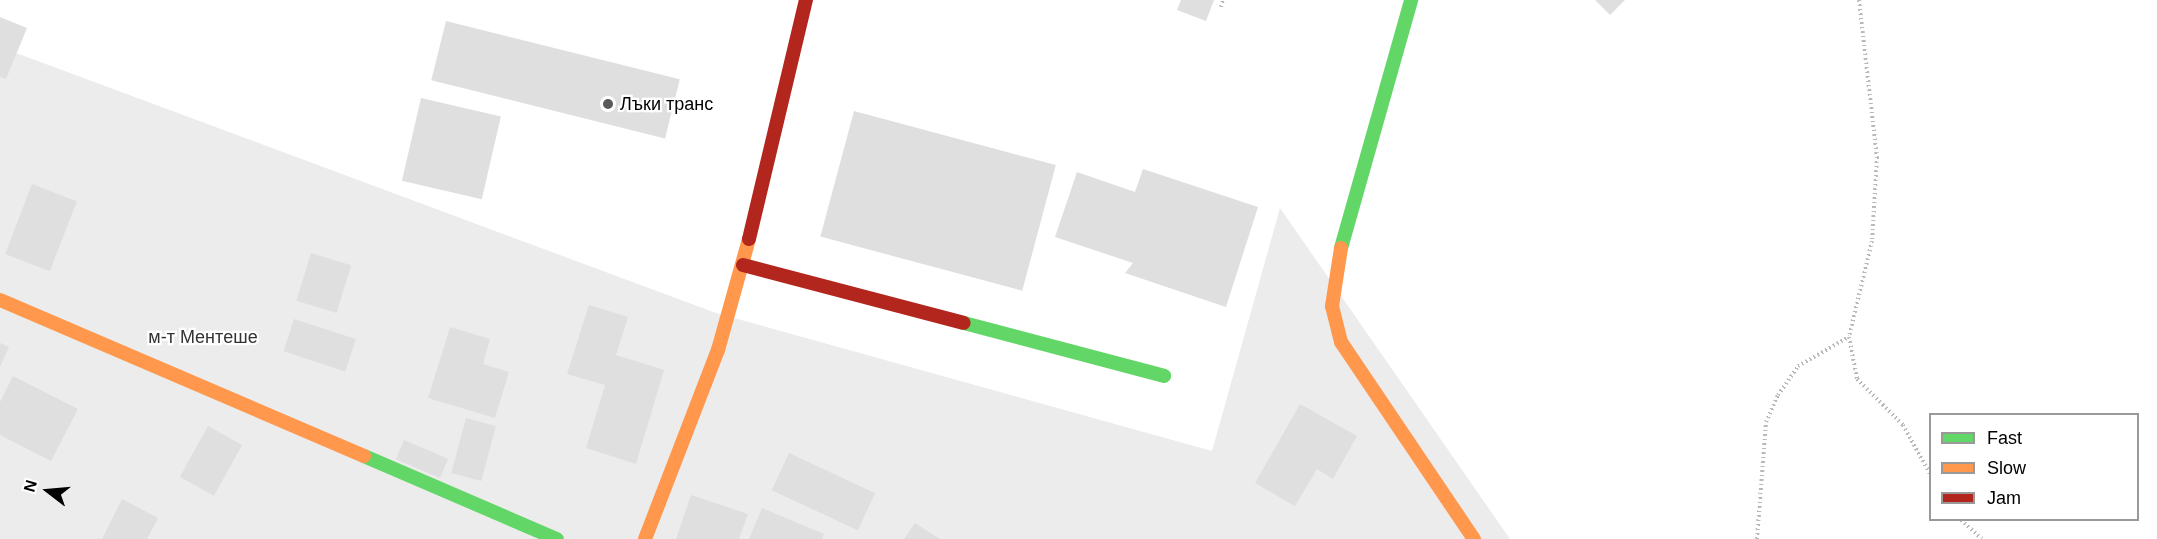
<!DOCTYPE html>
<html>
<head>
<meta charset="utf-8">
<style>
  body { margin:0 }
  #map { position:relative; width:2157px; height:539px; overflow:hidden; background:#fff; font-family:Arial,sans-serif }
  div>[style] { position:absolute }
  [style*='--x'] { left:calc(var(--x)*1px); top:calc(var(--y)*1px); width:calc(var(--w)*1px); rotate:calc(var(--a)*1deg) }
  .green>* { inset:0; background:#ececec }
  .building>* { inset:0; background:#dfdfdf; transform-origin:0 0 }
  .path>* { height:4px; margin-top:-2px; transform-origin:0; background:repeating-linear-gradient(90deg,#b9b9b9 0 1.5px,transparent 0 4.5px) }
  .fast>* { height:14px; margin:-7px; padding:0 7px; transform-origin:7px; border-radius:7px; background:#63d668 }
  .slow>* { height:14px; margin:-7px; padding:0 7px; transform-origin:7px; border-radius:7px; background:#ff974d }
  .jam>* { height:14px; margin:-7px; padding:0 7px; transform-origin:7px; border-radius:7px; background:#b3261e }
  .dots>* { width:16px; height:16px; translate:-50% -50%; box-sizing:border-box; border:3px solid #fff; border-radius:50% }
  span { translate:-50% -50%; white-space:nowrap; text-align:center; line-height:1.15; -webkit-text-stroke:4.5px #fff; paint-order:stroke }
  .poi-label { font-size:18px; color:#000 }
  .left { translate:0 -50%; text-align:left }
  .park-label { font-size:18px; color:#333 }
  .legend { position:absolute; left:1929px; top:413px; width:210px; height:108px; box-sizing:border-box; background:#fff; border:2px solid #999; margin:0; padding:8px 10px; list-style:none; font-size:18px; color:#000 }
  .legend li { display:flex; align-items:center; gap:12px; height:30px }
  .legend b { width:30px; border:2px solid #999 }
  .north { position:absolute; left:18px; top:461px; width:60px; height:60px; -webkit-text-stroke:4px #fff; paint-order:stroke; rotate:286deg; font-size:16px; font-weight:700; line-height:24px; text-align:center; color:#000 }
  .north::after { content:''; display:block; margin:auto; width:21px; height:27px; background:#000; clip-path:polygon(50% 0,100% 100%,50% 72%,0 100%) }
</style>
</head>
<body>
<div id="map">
  <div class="green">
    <i style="clip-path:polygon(0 47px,716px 313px,1212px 451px,1280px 208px,1510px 539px,0 539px)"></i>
  </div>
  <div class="building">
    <i style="clip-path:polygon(1181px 0,1214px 0,1206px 21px,1177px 10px)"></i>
    <i style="clip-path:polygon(1595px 0,1625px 0,1610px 15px)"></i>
    <i style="clip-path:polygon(0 17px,27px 28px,6px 79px,0 77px)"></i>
    <i style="left:446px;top:21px;width:241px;height:61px;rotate:14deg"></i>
    <i style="left:421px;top:98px;width:82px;height:85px;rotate:13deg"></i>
    <i style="left:854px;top:111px;width:209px;height:130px;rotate:15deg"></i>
    <i style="clip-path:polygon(1143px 169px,1258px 207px,1226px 307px,1125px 273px,1133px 263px,1055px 237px,1077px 172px,1135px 192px)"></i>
    <i style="left:32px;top:184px;width:48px;height:75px;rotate:21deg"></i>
    <i style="left:311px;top:253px;width:42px;height:50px;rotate:17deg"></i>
    <i style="clip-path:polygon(589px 305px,628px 317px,616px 355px,664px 370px,636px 464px,586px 448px,605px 385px,567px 374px)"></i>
    <i style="left:294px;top:319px;width:65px;height:34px;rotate:18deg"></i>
    <i style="clip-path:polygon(450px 327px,490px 339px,483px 364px,509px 372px,495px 418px,428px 398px)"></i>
    <i style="clip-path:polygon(0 343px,9px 347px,0 367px)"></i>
    <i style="clip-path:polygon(13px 376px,78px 409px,51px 461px,0 435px,0 402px)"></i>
    <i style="clip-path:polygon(1300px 404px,1357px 436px,1333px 479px,1317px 469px,1295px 506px,1255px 483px)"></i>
    <i style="left:466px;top:418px;width:31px;height:57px;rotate:15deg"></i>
    <i style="left:208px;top:426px;width:39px;height:58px;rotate:29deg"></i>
    <i style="left:404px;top:440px;width:48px;height:21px;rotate:23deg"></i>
    <i style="left:789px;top:453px;width:95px;height:41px;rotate:25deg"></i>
    <i style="clip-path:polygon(691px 495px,748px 514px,739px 539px,676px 539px)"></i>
    <i style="clip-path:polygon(122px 499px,158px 518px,147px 539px,102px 539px)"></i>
    <i style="clip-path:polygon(762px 508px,824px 534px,822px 539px,749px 539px)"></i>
    <i style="clip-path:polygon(915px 523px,940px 539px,904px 539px)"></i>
  </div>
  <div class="path">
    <i style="--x:1859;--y:0;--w:158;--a:83.5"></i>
    <i style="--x:1877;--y:157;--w:84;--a:93.4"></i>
    <i style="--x:1872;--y:241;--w:99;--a:103.5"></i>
    <i style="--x:1849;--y:337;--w:43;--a:79.2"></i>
    <i style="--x:1857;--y:379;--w:65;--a:45"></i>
    <i style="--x:1903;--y:425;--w:56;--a:61.1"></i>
    <i style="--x:1221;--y:7;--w:7;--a:-74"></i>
    <i style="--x:1961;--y:520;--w:28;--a:42"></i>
    <i style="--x:1757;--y:539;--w:117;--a:-85.6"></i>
    <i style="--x:1766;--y:422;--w:30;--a:-66"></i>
    <i style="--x:1778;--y:395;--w:35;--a:-55"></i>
    <i style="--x:1798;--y:366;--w:59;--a:-29.6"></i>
  </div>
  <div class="fast">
    <i style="--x:1341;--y:248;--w:258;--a:-74.2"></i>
    <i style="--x:964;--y:323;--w:207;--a:14.8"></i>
    <i style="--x:364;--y:456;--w:210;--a:23.3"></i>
  </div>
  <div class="slow">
    <i style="--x:1341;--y:248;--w:59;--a:98.8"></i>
    <i style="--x:1332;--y:306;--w:37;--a:76"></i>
    <i style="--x:1341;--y:342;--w:238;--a:56"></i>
    <i style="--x:0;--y:300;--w:396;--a:23.2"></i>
    <i style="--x:645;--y:539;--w:203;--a:-68.9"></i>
    <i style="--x:718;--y:350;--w:115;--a:-74.4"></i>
  </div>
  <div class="jam">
    <i style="--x:749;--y:239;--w:246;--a:-76.6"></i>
    <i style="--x:743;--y:265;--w:228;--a:14.7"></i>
  </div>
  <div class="dots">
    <i style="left:608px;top:104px;background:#595959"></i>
  </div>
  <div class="poi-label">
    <span class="left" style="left:620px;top:104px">Лъки транс</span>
  </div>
  <div class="park-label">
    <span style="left:203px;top:337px">м-т Ментeше</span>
  </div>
  <ul class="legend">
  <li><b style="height:8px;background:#63d668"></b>Fast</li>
  <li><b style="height:8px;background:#ff974d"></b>Slow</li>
  <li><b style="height:8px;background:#b3261e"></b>Jam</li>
  </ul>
  <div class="north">N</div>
</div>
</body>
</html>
